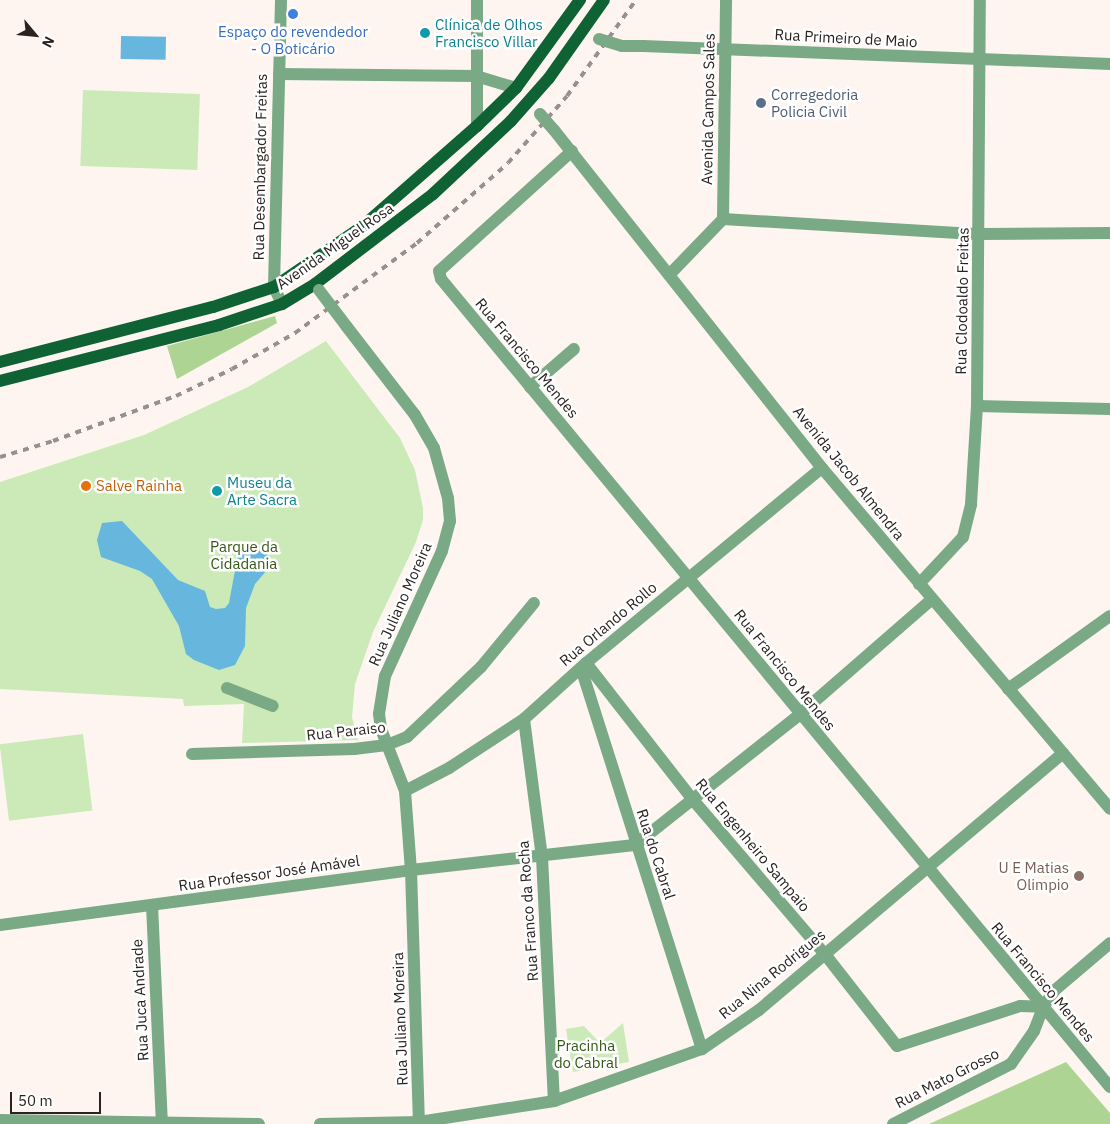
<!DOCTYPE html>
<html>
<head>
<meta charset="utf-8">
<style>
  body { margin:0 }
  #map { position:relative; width:1110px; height:1124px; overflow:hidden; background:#fef5f1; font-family:"IBM Plex Sans",sans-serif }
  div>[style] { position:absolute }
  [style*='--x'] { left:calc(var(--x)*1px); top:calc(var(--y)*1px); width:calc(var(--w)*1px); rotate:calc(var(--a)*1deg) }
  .green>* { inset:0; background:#cbeab7; transform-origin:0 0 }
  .forest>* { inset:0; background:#add493 }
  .water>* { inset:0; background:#66b6de; transform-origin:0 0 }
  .minor>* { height:12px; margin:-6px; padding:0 6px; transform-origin:6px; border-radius:6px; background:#7aa986 }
  .major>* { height:12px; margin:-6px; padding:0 6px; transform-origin:6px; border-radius:6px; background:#0f6233 }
  .rail>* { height:4px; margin-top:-2px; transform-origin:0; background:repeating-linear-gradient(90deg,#99908d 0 6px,transparent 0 12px) }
  .minor-bridge>* { height:12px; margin:-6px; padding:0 6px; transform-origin:6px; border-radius:6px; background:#7aa986 }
  .dots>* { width:14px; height:14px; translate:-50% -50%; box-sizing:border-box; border:2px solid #fff; border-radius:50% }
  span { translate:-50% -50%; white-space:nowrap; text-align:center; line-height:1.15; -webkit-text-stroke:5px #fff; paint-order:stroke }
  .culture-label { font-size:15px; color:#0d838f }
  .left { translate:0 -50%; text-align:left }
  .shop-label { font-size:15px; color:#366cbe }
  .street-label { font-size:15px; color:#2a221f }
  .service-label { font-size:15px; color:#4e5e75 }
  .food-label { font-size:15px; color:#c56008 }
  .park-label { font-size:15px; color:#345715 }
  .education-label { font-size:15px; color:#785e54 }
  .right { translate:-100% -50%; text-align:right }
  .north { position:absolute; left:10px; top:10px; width:50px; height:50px; -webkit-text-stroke:4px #fff; paint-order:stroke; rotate:118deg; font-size:14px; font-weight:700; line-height:20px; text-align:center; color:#2a221f }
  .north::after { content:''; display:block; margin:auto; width:18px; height:22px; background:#2a221f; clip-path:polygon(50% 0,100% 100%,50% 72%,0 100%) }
  .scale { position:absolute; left:10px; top:1092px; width:91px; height:22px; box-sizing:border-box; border:2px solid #2a221f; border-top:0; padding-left:6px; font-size:15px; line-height:18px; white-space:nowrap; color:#2a221f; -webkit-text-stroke:4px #fff; paint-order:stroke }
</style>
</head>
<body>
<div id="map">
  <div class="green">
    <i style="left:83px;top:90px;width:117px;height:76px;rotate:2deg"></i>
    <i style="clip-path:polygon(326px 341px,400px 438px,415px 470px,423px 508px,423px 520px,416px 542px,373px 632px,355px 684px,352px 717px,358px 740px,242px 743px,244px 704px,184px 706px,183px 699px,0 689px,0 482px,144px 435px,248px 387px)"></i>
    <i style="left:83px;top:734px;width:77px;height:84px;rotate:83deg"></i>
    <i style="clip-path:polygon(623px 1023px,629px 1062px,573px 1072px,566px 1029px,584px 1026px,600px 1043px)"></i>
  </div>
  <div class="forest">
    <i style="clip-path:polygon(275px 316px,277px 323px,177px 379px,167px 346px)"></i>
    <i style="clip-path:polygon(1066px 1062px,1110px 1113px,1110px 1124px,929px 1124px)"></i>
  </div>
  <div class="water">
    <i style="left:121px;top:36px;width:45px;height:23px;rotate:1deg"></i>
    <i style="clip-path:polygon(122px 521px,178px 580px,205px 591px,210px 607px,216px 609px,225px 608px,229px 603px,238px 554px,247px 544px,258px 545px,268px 555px,268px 569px,255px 584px,246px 608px,245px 646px,235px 665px,219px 670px,194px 660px,186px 654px,179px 626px,152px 579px,140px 571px,101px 557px,97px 540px,102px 523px)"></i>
  </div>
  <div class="minor">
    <i style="--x:281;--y:0;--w:287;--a:91.4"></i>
    <i style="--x:274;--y:287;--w:19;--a:65"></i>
    <i style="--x:477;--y:0;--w:126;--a:90"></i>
    <i style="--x:643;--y:46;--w:467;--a:2.2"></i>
    <i style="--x:279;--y:74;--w:197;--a:0.6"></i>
    <i style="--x:476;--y:76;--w:42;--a:16.7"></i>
    <i style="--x:554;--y:130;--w:431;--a:51.6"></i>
    <i style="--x:822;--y:468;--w:446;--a:49.8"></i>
    <i style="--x:572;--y:151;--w:179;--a:137.9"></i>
    <i style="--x:439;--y:271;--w:8;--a:76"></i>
    <i style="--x:441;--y:279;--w:1049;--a:50.38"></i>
    <i style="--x:723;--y:219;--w:219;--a:-89.2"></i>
    <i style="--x:669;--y:275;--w:78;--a:-46"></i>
    <i style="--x:723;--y:219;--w:256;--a:3.4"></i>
    <i style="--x:979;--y:234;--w:131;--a:-0.4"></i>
    <i style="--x:347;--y:327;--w:111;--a:52.3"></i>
    <i style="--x:415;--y:415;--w:38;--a:60"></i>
    <i style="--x:434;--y:448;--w:52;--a:74.4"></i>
    <i style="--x:448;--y:498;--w:23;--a:85"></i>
    <i style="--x:450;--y:521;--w:31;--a:105"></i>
    <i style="--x:442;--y:551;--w:137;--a:114.5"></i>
    <i style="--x:385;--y:676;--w:38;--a:99"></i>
    <i style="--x:379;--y:714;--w:15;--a:82"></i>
    <i style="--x:381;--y:729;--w:66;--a:68.8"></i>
    <i style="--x:405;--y:791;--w:79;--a:85.7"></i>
    <i style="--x:411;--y:870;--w:254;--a:88.2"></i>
    <i style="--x:530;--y:387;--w:58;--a:-40.8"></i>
    <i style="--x:977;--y:406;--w:133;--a:1.3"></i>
    <i style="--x:919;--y:584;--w:64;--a:-46.9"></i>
    <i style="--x:963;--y:537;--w:34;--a:-76"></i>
    <i style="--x:971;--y:504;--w:98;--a:-86.5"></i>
    <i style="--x:977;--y:406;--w:406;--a:-89.6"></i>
    <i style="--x:586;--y:663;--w:175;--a:52"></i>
    <i style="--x:694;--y:801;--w:200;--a:49.5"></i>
    <i style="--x:824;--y:953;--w:118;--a:51.9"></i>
    <i style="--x:897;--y:1046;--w:129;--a:-18"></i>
    <i style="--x:1020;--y:1006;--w:23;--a:2"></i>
    <i style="--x:581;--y:668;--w:400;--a:72.4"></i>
    <i style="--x:227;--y:688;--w:49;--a:21.4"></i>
    <i style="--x:1008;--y:689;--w:125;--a:-35.6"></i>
    <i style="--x:524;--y:719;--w:139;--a:82.6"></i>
    <i style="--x:542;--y:857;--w:244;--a:87.2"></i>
    <i style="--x:192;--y:754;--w:162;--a:-1.8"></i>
    <i style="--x:354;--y:749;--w:33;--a:-7"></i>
    <i style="--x:387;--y:745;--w:22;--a:-22"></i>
    <i style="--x:407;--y:737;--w:102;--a:-43.4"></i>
    <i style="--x:481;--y:667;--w:83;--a:-50.4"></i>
    <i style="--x:405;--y:791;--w:50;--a:-27.6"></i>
    <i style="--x:449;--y:768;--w:90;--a:-33.2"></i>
    <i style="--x:524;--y:719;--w:84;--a:-42.1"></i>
    <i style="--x:586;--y:663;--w:306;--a:-39.6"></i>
    <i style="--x:152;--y:905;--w:219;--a:87.4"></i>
    <i style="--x:0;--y:925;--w:415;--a:-7.6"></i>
    <i style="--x:411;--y:870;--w:225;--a:-6.4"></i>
    <i style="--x:635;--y:845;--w:211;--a:-38.4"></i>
    <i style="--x:800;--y:714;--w:174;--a:-41"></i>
    <i style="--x:0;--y:1120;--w:259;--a:0.9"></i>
    <i style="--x:320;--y:1124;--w:99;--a:-1.2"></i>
    <i style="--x:419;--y:1122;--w:137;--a:-8.8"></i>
    <i style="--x:554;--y:1101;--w:157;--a:-19.4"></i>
    <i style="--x:702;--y:1049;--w:69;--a:-34.4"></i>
    <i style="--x:759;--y:1010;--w:398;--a:-40.2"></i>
    <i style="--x:893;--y:1124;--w:132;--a:-27"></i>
    <i style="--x:1011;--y:1064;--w:40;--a:-55.1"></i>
    <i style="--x:1034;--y:1031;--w:26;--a:-69"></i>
    <i style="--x:1043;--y:1007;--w:21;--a:-55"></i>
    <i style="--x:1055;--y:990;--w:72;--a:-40.5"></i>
  </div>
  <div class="major">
    <i style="--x:0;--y:362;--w:220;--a:-14.5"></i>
    <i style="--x:213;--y:307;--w:64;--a:-18.2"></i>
    <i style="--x:274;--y:287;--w:108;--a:-34.4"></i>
    <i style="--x:363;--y:226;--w:152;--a:-41.3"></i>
    <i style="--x:477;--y:126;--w:54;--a:-44.3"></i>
    <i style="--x:516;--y:88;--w:109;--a:-54"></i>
    <i style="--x:0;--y:381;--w:226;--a:-14.3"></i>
    <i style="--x:219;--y:325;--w:66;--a:-18.4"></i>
    <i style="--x:282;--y:304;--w:39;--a:-31"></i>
    <i style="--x:315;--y:284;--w:148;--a:-37.3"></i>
    <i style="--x:433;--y:194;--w:107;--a:-43.1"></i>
    <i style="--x:511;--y:121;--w:57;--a:-48.5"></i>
    <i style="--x:549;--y:78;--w:95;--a:-54.8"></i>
  </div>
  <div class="rail">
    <i style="--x:0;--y:457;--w:55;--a:-16.8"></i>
    <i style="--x:53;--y:441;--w:131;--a:-20.1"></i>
    <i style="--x:176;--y:396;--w:62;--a:-25.7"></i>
    <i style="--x:232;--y:369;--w:73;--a:-29.7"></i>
    <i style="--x:295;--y:333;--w:152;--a:-36.4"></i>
    <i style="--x:417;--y:243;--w:121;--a:-41.3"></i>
    <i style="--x:508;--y:163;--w:89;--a:-48.6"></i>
    <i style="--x:567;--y:96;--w:118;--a:-54.3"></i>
  </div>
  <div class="minor-bridge">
    <i style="--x:599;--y:39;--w:24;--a:17"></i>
    <i style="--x:622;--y:46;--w:21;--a:0"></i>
    <i style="--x:540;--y:114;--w:21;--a:49"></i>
    <i style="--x:319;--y:290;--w:46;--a:52.9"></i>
  </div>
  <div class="dots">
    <i style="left:293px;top:14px;background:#3f7fe0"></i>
    <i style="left:425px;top:33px;background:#0f9aa8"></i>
    <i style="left:761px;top:103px;background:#5c6f8a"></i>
    <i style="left:86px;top:486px;background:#e8710a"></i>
    <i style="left:217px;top:491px;background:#0f9aa8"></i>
    <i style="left:1079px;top:876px;background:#8d6e63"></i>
  </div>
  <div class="culture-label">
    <span class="left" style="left:435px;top:33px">Clínica de Olhos<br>Francisco Villar</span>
    <span class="left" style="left:227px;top:491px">Museu da<br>Arte Sacra</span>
  </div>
  <div class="shop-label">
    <span style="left:293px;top:40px">Espaço do revendedor<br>- O Boticário</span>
  </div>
  <div class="street-label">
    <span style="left:846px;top:38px;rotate:3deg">Rua Primeiro de Maio</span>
    <span style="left:708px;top:109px;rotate:-89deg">Avenida Campos Sales</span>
    <span style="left:260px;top:167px;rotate:-89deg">Rua Desembargador Freitas</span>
    <span style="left:335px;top:246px;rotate:-35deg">Avenida Miguel Rosa</span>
    <span style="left:962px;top:301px;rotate:-89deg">Rua Clodoaldo Freitas</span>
    <span style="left:527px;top:358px;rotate:50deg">Rua Francisco Mendes</span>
    <span style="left:849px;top:473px;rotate:51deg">Avenida Jacob Almendra</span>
    <span style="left:400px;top:604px;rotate:-66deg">Rua Juliano Moreira</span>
    <span style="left:608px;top:624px;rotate:-40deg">Rua Orlando Rollo</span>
    <span style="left:785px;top:670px;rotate:51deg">Rua Francisco Mendes</span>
    <span style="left:346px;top:731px;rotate:-6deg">Rua Paraiso</span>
    <span style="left:753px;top:845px;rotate:50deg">Rua Engenheiro Sampaio</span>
    <span style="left:656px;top:854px;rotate:72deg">Rua do Cabral</span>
    <span style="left:269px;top:873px;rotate:-8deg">Rua Professor José Amável</span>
    <span style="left:528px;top:911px;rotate:-94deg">Rua Franco da Rocha</span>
    <span style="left:772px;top:974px;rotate:-39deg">Rua Nina Rodrigues</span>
    <span style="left:1043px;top:982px;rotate:50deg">Rua Francisco Mendes</span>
    <span style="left:140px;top:1000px;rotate:-93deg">Rua Juca Andrade</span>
    <span style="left:400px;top:1019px;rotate:-92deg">Rua Juliano Moreira</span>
    <span style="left:947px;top:1078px;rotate:-27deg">Rua Mato Grosso</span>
  </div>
  <div class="service-label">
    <span class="left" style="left:771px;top:103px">Corregedoria<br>Policia Civil</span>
  </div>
  <div class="food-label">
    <span class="left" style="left:96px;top:486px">Salve Rainha</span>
  </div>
  <div class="park-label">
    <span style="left:244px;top:555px">Parque da<br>Cidadania</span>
    <span style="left:586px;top:1054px">Pracinha<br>do Cabral</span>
  </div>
  <div class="education-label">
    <span class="right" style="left:1069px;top:876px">U E Matias<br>Olimpio</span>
  </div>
  <div class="north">N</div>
  <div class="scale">50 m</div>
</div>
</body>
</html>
